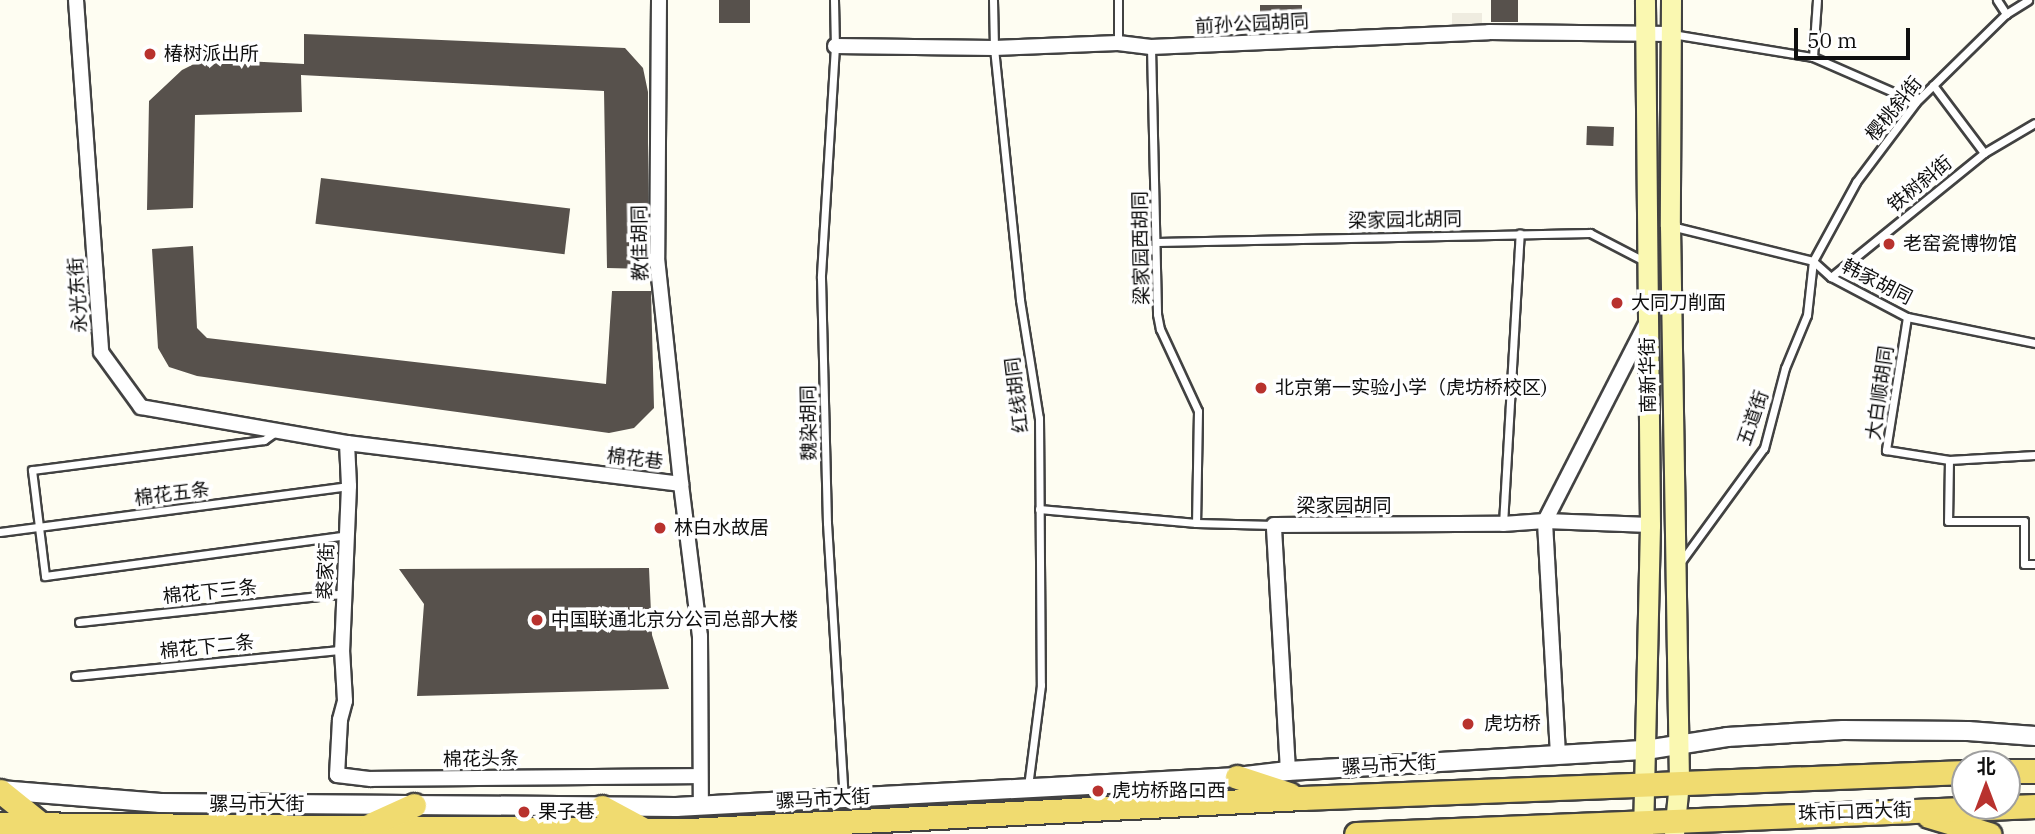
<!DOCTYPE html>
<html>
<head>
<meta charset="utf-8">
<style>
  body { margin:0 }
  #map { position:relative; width:2035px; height:834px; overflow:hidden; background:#fefdf2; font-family:"IBM Plex Serif","Noto Sans SC",serif }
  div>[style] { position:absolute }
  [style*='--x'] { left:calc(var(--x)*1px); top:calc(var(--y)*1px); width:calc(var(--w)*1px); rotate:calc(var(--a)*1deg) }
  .plaza>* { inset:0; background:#efece0; transform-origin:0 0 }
  .building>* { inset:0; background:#57514c; transform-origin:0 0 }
  .roads { filter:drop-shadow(2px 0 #424242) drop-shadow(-2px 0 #424242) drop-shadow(0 2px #424242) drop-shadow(0 -2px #424242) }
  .service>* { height:7px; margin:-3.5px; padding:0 3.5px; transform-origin:3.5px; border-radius:3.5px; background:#fff }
  .minor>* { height:14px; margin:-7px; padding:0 7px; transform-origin:7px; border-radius:7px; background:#fff }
  .tertiary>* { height:18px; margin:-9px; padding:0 9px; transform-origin:9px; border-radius:9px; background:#fff }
  .secondary>* { height:19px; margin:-9.5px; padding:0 9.5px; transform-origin:9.5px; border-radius:9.5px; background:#faf8b1 }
  .primary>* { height:23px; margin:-11.5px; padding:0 11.5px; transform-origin:11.5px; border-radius:11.5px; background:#f0db70 }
  .dots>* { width:19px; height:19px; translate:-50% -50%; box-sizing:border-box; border:4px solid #fff; border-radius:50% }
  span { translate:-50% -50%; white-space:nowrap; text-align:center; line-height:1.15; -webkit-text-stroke:7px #fff; paint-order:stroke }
  .street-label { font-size:19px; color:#0f0f0f }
  .poi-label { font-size:19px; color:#0f0f0f }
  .left { translate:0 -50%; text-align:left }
  .north { position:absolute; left:1951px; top:750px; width:70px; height:70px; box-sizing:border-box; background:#fff; border:2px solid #9f9f9f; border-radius:50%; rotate:0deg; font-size:19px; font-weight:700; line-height:28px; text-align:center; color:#0f0f0f }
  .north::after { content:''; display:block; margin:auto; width:24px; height:32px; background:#b8322e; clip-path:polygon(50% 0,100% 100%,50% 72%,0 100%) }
  .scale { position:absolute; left:1794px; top:28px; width:116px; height:32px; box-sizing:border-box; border:4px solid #0f0f0f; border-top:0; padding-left:9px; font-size:21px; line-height:24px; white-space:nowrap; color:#0f0f0f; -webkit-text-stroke:5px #fff; paint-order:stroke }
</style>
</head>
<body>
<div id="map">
  <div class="plaza">
    <i style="left:1452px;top:13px;width:30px;height:15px"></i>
  </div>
  <div class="building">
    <i style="left:719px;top:0;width:31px;height:23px"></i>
    <i style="left:1491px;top:0;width:27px;height:22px"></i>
    <i style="left:1260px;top:5px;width:42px;height:26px"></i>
    <i style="clip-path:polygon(304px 34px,625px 48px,643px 68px,648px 92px,648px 269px,607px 268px,604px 91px,301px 75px,302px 112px,195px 115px,193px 208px,147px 210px,149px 101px,182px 70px,204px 59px,304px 64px)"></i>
    <i style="left:1587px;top:126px;width:27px;height:19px;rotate:2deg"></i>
    <i style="left:321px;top:178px;width:251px;height:46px;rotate:7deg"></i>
    <i style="clip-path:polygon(193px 246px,197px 328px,207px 338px,606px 384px,612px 291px,651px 291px,654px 408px,634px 428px,609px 433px,197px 376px,169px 367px,158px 348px,152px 249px)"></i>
    <i style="clip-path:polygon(649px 568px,652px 635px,669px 689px,417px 696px,424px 604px,399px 569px)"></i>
  </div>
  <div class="roads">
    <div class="service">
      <i style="--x:834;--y:0;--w:46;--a:88.8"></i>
      <i style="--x:835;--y:46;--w:232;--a:93.5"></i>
      <i style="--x:821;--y:278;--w:245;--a:88.6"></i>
      <i style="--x:827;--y:523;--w:276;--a:86.5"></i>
      <i style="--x:993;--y:0;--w:48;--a:88.8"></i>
      <i style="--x:994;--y:48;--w:253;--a:84.1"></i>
      <i style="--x:1020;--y:300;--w:120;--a:80.9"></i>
      <i style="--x:1039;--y:418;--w:267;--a:89.6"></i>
      <i style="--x:1041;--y:685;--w:103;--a:97.3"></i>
      <i style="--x:1118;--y:0;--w:43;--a:90"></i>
      <i style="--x:1997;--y:0;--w:17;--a:57"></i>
      <i style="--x:1672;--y:34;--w:143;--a:9.3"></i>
      <i style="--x:1813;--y:57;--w:112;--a:23.6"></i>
      <i style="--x:1151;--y:47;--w:267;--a:88.7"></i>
      <i style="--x:1157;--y:314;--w:15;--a:79"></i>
      <i style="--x:1160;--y:329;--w:90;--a:65.1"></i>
      <i style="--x:1198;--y:411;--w:112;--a:91"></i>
      <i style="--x:1813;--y:57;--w:57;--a:-86"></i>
      <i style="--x:1933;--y:85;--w:85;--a:53.1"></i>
      <i style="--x:1671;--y:226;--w:146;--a:13.8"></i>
      <i style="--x:1813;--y:261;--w:24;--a:42"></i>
      <i style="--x:1831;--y:277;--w:86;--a:27.8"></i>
      <i style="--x:1907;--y:317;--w:131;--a:11.5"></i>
      <i style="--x:1157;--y:242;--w:433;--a:-1.2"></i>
      <i style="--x:1590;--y:233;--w:63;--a:27.4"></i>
      <i style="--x:1831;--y:277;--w:197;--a:-39"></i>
      <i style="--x:1984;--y:153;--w:59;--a:-30.5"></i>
      <i style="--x:1907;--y:317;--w:135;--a:99"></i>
      <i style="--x:1886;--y:450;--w:64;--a:9"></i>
      <i style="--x:1949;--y:460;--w:86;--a:-3.3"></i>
      <i style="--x:277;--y:431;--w:16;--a:145"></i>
      <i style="--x:264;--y:440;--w:234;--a:172.6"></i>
      <i style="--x:32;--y:470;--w:107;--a:83"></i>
      <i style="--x:45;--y:576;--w:305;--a:-7.7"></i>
      <i style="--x:1949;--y:460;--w:61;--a:90.9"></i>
      <i style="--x:1948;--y:521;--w:76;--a:0"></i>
      <i style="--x:2024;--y:521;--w:43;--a:90"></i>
      <i style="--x:2024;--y:564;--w:11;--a:0"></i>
      <i style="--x:1039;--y:509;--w:158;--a:5.1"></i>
      <i style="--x:1196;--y:523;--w:78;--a:1.5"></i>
      <i style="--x:1503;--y:524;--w:291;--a:-86.7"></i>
      <i style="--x:0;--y:532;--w:352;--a:-7.5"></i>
      <i style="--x:1680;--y:563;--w:142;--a:-53.9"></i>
      <i style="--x:1764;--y:448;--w:83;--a:-75.3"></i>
      <i style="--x:1785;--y:368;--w:57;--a:-67.5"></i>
      <i style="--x:1807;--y:315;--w:54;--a:-83.7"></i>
      <i style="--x:1813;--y:261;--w:90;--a:-61.4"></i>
      <i style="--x:1856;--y:182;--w:100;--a:-53.1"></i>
      <i style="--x:1916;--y:102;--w:126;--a:-44.4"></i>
      <i style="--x:2006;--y:14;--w:26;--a:-32"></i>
      <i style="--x:79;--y:622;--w:267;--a:-6.2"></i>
      <i style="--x:75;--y:676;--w:268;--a:-5.6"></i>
    </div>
    <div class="minor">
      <i style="--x:76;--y:0;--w:353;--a:85.9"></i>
      <i style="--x:101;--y:352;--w:68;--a:54"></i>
      <i style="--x:141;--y:407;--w:209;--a:9.9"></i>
      <i style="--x:347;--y:443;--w:337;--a:7"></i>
      <i style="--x:681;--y:484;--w:153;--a:82.9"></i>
      <i style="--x:700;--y:636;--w:170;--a:89.7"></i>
      <i style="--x:659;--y:0;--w:258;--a:90.4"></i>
      <i style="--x:657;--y:258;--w:227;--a:83.9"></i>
      <i style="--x:835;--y:46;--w:159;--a:0.7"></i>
      <i style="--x:994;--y:48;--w:124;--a:-2.3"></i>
      <i style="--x:1118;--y:43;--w:33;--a:7"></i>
      <i style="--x:1151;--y:47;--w:338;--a:-2.5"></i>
      <i style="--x:1489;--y:32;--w:182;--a:0.6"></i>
      <i style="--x:347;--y:443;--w:43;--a:87.3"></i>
      <i style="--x:349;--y:486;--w:164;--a:92.4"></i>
      <i style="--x:342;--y:650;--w:51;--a:86.6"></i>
      <i style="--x:345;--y:701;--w:20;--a:105"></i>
      <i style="--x:340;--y:720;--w:55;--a:93.1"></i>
      <i style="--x:337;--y:775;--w:34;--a:7"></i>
      <i style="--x:371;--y:779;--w:329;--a:-0.5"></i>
      <i style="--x:1558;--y:755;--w:234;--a:-93.2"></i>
      <i style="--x:1545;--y:521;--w:224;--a:-62.9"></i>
      <i style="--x:1288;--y:771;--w:246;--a:-93.3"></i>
      <i style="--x:1274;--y:525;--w:229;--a:-0.3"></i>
      <i style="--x:1503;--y:524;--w:42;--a:-4.1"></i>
      <i style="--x:1545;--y:521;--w:105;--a:2.2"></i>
    </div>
    <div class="tertiary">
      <i style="--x:0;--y:790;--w:161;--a:4.6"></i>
      <i style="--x:160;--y:803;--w:516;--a:0.44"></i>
      <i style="--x:676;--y:807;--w:562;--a:-3.06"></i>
      <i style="--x:1237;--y:777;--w:51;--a:-6.7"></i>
      <i style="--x:1288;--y:771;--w:359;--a:-3.4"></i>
      <i style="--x:1646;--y:750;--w:82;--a:-9.1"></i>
      <i style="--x:1727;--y:737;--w:116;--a:-3.5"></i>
      <i style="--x:1843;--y:730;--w:125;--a:0.5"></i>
      <i style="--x:1968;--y:731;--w:67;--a:4.3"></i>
    </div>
    <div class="secondary">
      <i style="--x:1671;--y:0;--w:226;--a:90.3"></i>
      <i style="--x:1670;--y:226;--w:556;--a:89.07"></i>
      <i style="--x:1679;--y:782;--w:52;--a:95.5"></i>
      <i style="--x:1643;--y:834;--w:309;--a:-88.7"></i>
      <i style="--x:1650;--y:525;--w:525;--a:-90.55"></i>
    </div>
    <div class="primary">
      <i style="--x:2007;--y:771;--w:28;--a:0"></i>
      <i style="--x:1237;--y:777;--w:55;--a:18.1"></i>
      <i style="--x:0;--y:791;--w:53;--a:38.8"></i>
      <i style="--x:602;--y:807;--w:44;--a:28.3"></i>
      <i style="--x:1929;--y:816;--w:63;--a:16.7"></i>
      <i style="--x:0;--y:824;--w:689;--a:0.5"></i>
      <i style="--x:689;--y:830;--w:614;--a:-2.99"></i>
      <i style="--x:1302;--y:798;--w:664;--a:-2.25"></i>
      <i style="--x:372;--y:824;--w:46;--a:-24.3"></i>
      <i style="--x:1356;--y:834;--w:680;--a:-2.36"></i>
    </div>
  </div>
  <div class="dots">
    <i style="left:150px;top:54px;background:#b8322e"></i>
    <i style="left:1889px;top:244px;background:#b8322e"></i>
    <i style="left:1617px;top:303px;background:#b8322e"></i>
    <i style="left:1261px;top:388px;background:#b8322e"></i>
    <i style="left:660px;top:528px;background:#b8322e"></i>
    <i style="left:537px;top:620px;background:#b8322e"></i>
    <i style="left:1468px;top:724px;background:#b8322e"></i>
    <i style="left:1098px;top:791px;background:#b8322e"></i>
    <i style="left:524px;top:812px;background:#b8322e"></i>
  </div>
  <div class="street-label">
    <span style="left:1252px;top:24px;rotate:-3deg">前孙公园胡同</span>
    <span style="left:1894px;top:109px;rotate:-51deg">樱桃斜街</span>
    <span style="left:1920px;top:184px;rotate:-39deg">铁树斜街</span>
    <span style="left:1405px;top:220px;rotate:-1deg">梁家园北胡同</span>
    <span style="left:640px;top:243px;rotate:-91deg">教佳胡同</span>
    <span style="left:1141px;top:248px;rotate:-91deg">梁家园西胡同</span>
    <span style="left:1877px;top:282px;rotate:27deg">韩家胡同</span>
    <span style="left:78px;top:295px;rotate:-94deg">永光东街</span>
    <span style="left:1648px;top:375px;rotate:-91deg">南新华街</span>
    <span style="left:1880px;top:393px;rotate:-82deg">大白顺胡同</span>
    <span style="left:1017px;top:395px;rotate:-97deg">红线胡同</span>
    <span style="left:1753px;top:418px;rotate:-71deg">五道街</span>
    <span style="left:809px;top:423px;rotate:-91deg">魏染胡同</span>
    <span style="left:635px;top:459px;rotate:7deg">棉花巷</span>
    <span style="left:172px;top:494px;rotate:-7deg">棉花五条</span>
    <span style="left:1344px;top:506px">梁家园胡同</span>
    <span style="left:326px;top:571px;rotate:-88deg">裘家街</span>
    <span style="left:210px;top:592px;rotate:-6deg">棉花下三条</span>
    <span style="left:207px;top:647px;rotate:-6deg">棉花下二条</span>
    <span style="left:481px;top:759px;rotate:-1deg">棉花头条</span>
    <span style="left:1389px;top:765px;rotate:-3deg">骡马市大街</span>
    <span style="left:823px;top:799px;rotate:-3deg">骡马市大街</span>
    <span style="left:257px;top:804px">骡马市大街</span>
    <span style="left:1855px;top:812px;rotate:-2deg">珠市口西大街</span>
  </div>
  <div class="poi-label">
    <span class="left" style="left:164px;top:54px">椿树派出所</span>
    <span class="left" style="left:1903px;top:244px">老窑瓷博物馆</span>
    <span class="left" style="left:1631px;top:303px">大同刀削面</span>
    <span class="left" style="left:1275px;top:388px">北京第一实验小学（虎坊桥校区)</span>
    <span class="left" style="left:674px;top:528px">林白水故居</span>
    <span class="left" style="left:551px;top:620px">中国联通北京分公司总部大楼</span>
    <span class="left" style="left:1484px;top:724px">虎坊桥</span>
    <span class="left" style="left:1112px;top:791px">虎坊桥路口西</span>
    <span class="left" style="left:538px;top:812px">果子巷</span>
  </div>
  <div class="north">北</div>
  <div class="scale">50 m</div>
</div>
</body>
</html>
